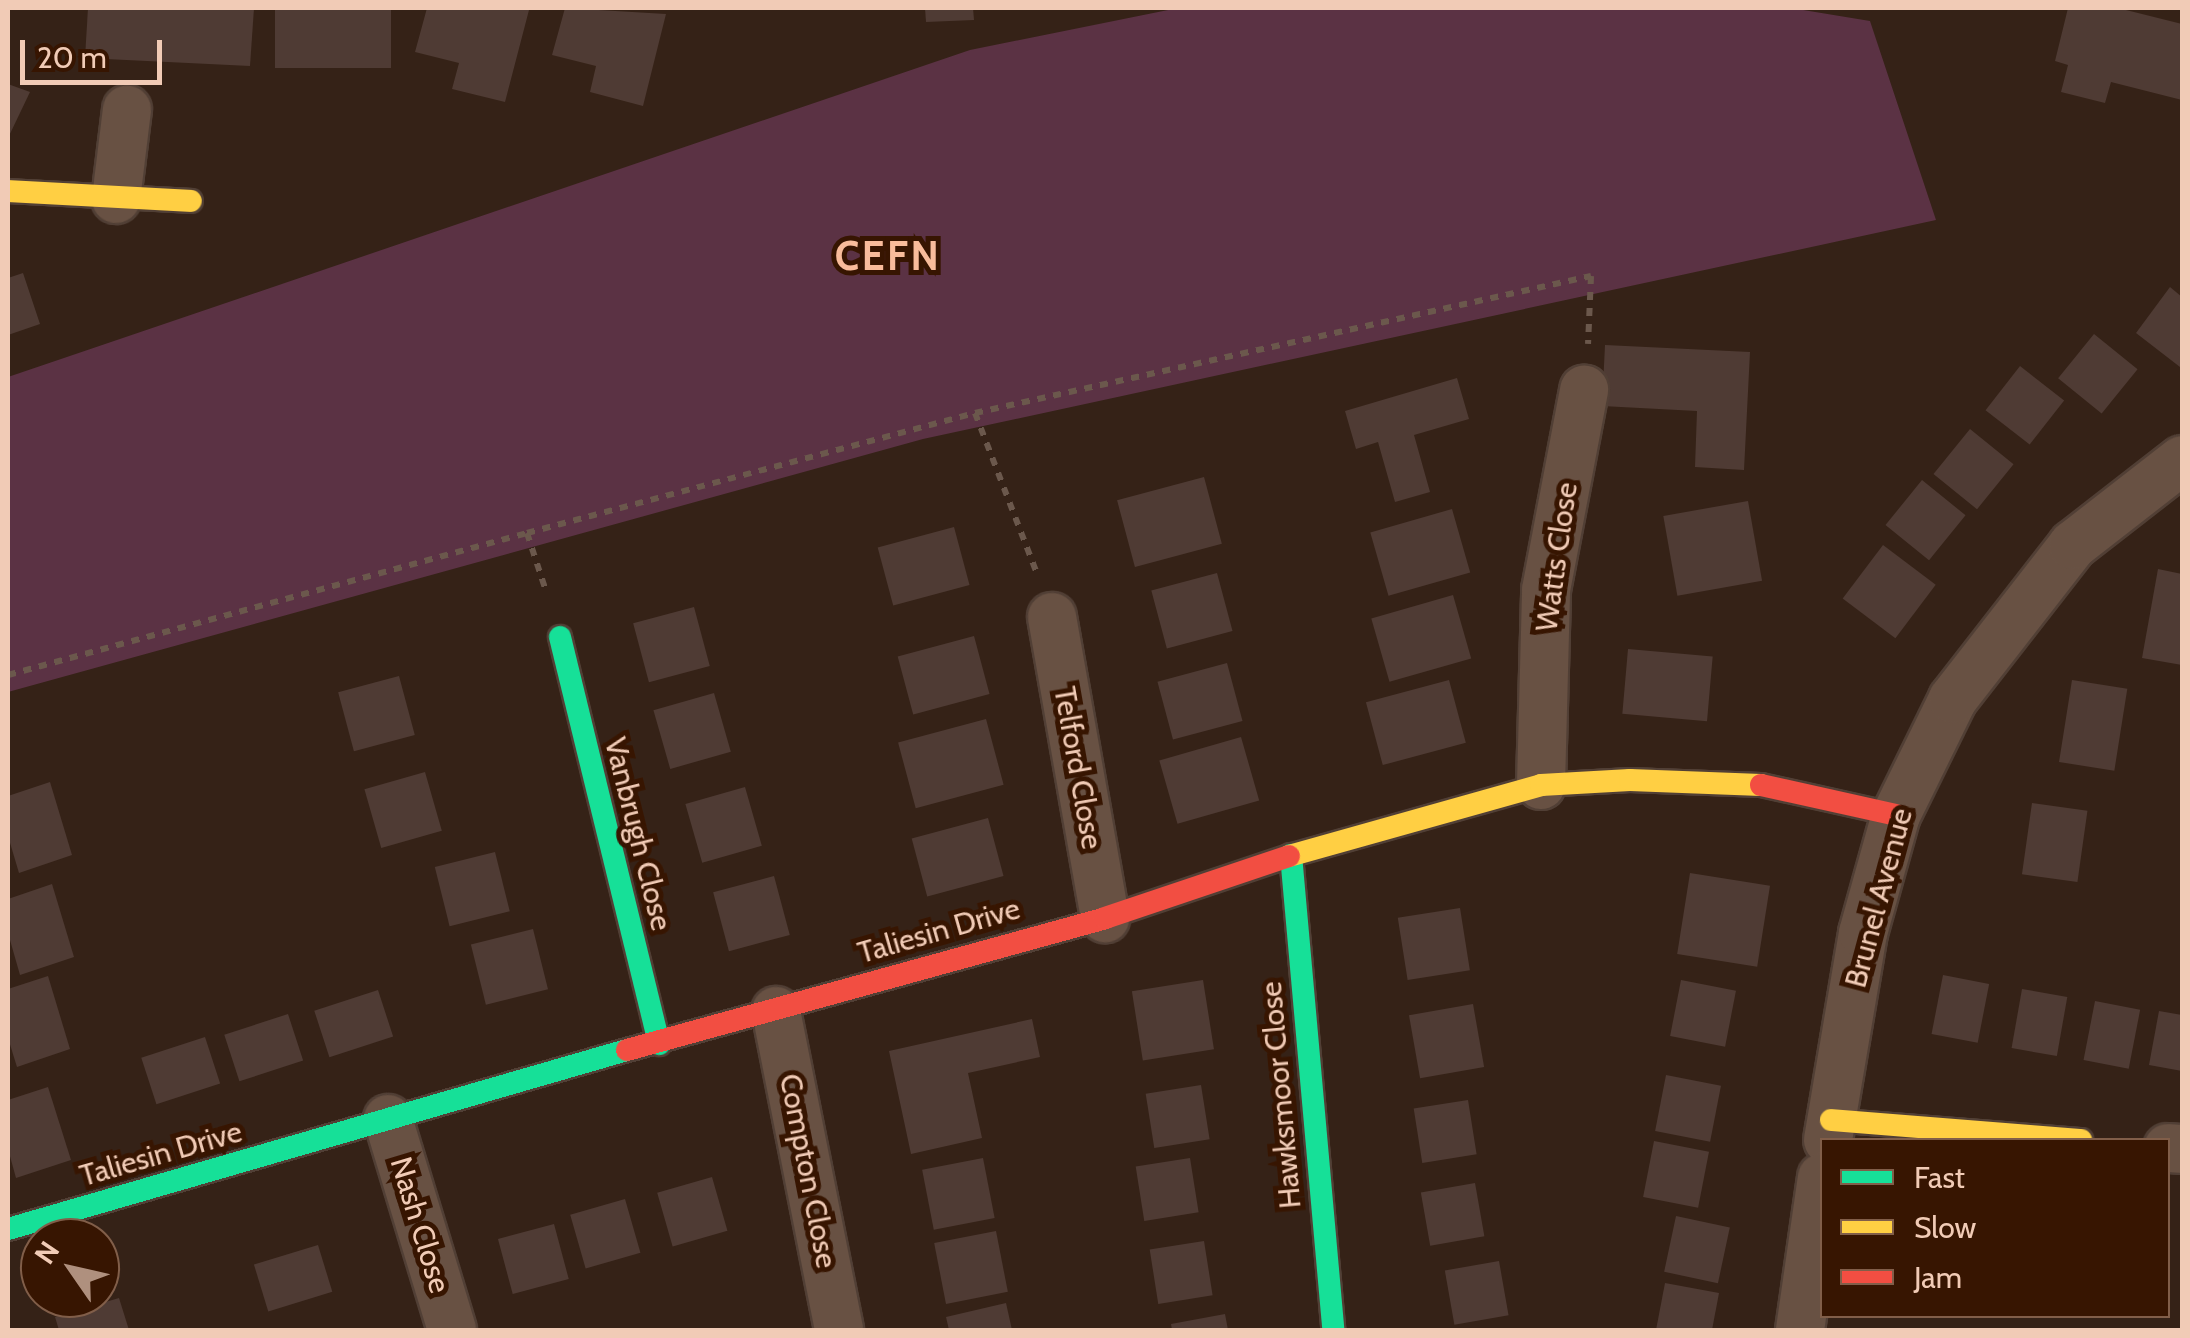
<!DOCTYPE html>
<html>
<head>
<meta charset="utf-8">
<style>
  body { margin:0 }
  #map { position:relative; width:2190px; height:1338px; overflow:hidden; background:#352217; font-family:Cabin,sans-serif }
  div>[style] { position:absolute }
  [style*='--x'] { left:calc(var(--x)*1px); top:calc(var(--y)*1px); width:calc(var(--w)*1px); rotate:calc(var(--a)*1deg) }
  .green>* { inset:0; background:#5b3244 }
  .building>* { inset:0; background:#4f3b34; transform-origin:0 0 }
  .path>* { height:6px; margin-top:-3px; transform-origin:0; background:repeating-linear-gradient(90deg,#6b584c 0 8px,transparent 0 16px) }
  .roads { filter:drop-shadow(2px 0 #513f35) drop-shadow(-2px 0 #513f35) drop-shadow(0 2px #513f35) drop-shadow(0 -2px #513f35) }
  .street>* { height:48px; margin:-24px; padding:0 24px; transform-origin:24px; border-radius:24px; background:#685143 }
  .fast>* { height:22px; margin:-11px; padding:0 11px; transform-origin:11px; border-radius:11px; background:#16e098 }
  .slow>* { height:22px; margin:-11px; padding:0 11px; transform-origin:11px; border-radius:11px; background:#ffcf43 }
  .jam>* { height:22px; margin:-11px; padding:0 11px; transform-origin:11px; border-radius:11px; background:#f24e42 }
  span { translate:-50% -50%; white-space:nowrap; text-align:center; line-height:1.15; -webkit-text-stroke:10px #371501; paint-order:stroke }
  .street-label { font-size:30px; color:#f1cbb6 }
  .district-label { font-size:40px; color:#f9bc9b; font-weight:700; letter-spacing:2.5px }
  .frame { position:absolute; inset:0; border:10px solid #f1cbb6; pointer-events:none }
  .legend { position:absolute; left:1820px; top:1138px; width:350px; height:180px; box-sizing:border-box; background:#371501; border:2px solid #815e49; margin:0; padding:12px 18px; list-style:none; font-size:30px; color:#f1cbb6 }
  .legend li { display:flex; align-items:center; gap:20px; height:50px }
  .legend b { width:50px; border:2px solid #815e49 }
  .north { position:absolute; left:20px; top:1218px; width:100px; height:100px; box-sizing:border-box; background:#371501; border:2px solid #815e49; border-radius:50%; rotate:304deg; font-size:28px; font-weight:700; line-height:40px; text-align:center; color:#f1cbb6 }
  .north::after { content:''; display:block; margin:auto; width:35px; height:45px; background:#af907e; clip-path:polygon(50% 0,100% 100%,50% 72%,0 100%) }
  .scale { position:absolute; left:20px; top:40px; width:142px; height:45px; box-sizing:border-box; border:5px solid #f1cbb6; border-top:0; padding-left:12px; font-size:30px; line-height:35px; white-space:nowrap; color:#f1cbb6; -webkit-text-stroke:8px #371501; paint-order:stroke }
</style>
</head>
<body>
<div id="map">
  <div class="green">
    <i style="clip-path:polygon(1178px 8px,1791px 8px,1870px 21px,1936px 220px,923px 439px,8px 692px,8px 377px,970px 50px)"></i>
  </div>
  <div class="building">
    <i style="clip-path:polygon(88px 8px,254px 8px,250px 66px,85px 58px)"></i>
    <i style="left:275px;top:8px;width:116px;height:60px"></i>
    <i style="clip-path:polygon(427px 8px,529px 10px,505px 102px,452px 89px,459px 63px,415px 52px)"></i>
    <i style="clip-path:polygon(565px 8px,666px 14px,643px 106px,590px 92px,596px 66px,552px 55px)"></i>
    <i style="clip-path:polygon(925px 8px,973px 8px,974px 20px,926px 22px)"></i>
    <i style="clip-path:polygon(2068px 8px,2118px 8px,2182px 24px,2182px 100px,2111px 82px,2105px 103px,2061px 92px,2068px 65px,2055px 61px)"></i>
    <i style="clip-path:polygon(8px 84px,30px 92px,8px 138px)"></i>
    <i style="clip-path:polygon(23px 273px,40px 324px,8px 335px,8px 278px)"></i>
    <i style="clip-path:polygon(2170px 287px,2182px 297px,2180px 367px,2136px 333px)"></i>
    <i style="left:2094px;top:334px;width:56px;height:57px;rotate:39deg"></i>
    <i style="clip-path:polygon(1605px 345px,1750px 352px,1744px 470px,1695px 467px,1697px 411px,1602px 406px)"></i>
    <i style="left:2020px;top:366px;width:56px;height:56px;rotate:38deg"></i>
    <i style="clip-path:polygon(1457px 378px,1469px 419px,1414px 435px,1430px 492px,1395px 502px,1378px 442px,1356px 449px,1345px 411px)"></i>
    <i style="left:1970px;top:429px;width:56px;height:58px;rotate:39deg"></i>
    <i style="left:1204px;top:477px;width:69px;height:90px;rotate:75deg"></i>
    <i style="left:1922px;top:480px;width:56px;height:58px;rotate:39deg"></i>
    <i style="left:1748px;top:501px;width:81px;height:86px;rotate:80deg"></i>
    <i style="left:1452px;top:509px;width:66px;height:85px;rotate:74deg"></i>
    <i style="left:954px;top:527px;width:60px;height:79px;rotate:75deg"></i>
    <i style="left:1883px;top:545px;width:66px;height:67px;rotate:37deg"></i>
    <i style="clip-path:polygon(2158px 569px,2182px 574px,2182px 665px,2142px 658px)"></i>
    <i style="left:1217px;top:573px;width:60px;height:68px;rotate:75deg"></i>
    <i style="left:1453px;top:595px;width:66px;height:85px;rotate:74deg"></i>
    <i style="left:694px;top:607px;width:61px;height:63px;rotate:75deg"></i>
    <i style="left:974px;top:636px;width:60px;height:79px;rotate:75deg"></i>
    <i style="left:1628px;top:649px;width:85px;height:65px;rotate:5deg"></i>
    <i style="left:1227px;top:663px;width:60px;height:72px;rotate:75deg"></i>
    <i style="left:399px;top:676px;width:61px;height:63px;rotate:75deg"></i>
    <i style="left:1449px;top:680px;width:65px;height:86px;rotate:75deg"></i>
    <i style="left:2072px;top:680px;width:56px;height:83px;rotate:9deg"></i>
    <i style="left:714px;top:693px;width:61px;height:63px;rotate:74deg"></i>
    <i style="left:986px;top:719px;width:68px;height:91px;rotate:75deg"></i>
    <i style="left:1241px;top:737px;width:66px;height:85px;rotate:74deg"></i>
    <i style="left:425px;top:772px;width:61px;height:63px;rotate:74deg"></i>
    <i style="clip-path:polygon(50px 782px,72px 855px,19px 873px,8px 836px,8px 796px)"></i>
    <i style="left:745px;top:787px;width:61px;height:62px;rotate:74deg"></i>
    <i style="left:2032px;top:803px;width:56px;height:72px;rotate:8deg"></i>
    <i style="left:988px;top:818px;width:60px;height:79px;rotate:75deg"></i>
    <i style="left:495px;top:852px;width:61px;height:62px;rotate:76deg"></i>
    <i style="left:1690px;top:873px;width:81px;height:82px;rotate:9deg"></i>
    <i style="left:774px;top:876px;width:61px;height:63px;rotate:75deg"></i>
    <i style="clip-path:polygon(52px 884px,74px 957px,20px 975px,8px 933px,8px 899px)"></i>
    <i style="left:1460px;top:908px;width:63px;height:63px;rotate:81deg"></i>
    <i style="left:533px;top:929px;width:62px;height:64px;rotate:76deg"></i>
    <i style="left:1943px;top:975px;width:47px;height:60px;rotate:11deg"></i>
    <i style="clip-path:polygon(48px 976px,70px 1049px,17px 1067px,8px 1038px,8px 989px)"></i>
    <i style="left:1203px;top:980px;width:70px;height:72px;rotate:81deg"></i>
    <i style="left:1681px;top:980px;width:56px;height:57px;rotate:11deg"></i>
    <i style="left:2022px;top:989px;width:46px;height:60px;rotate:10deg"></i>
    <i style="left:378px;top:990px;width:49px;height:67px;rotate:72deg"></i>
    <i style="left:2095px;top:1001px;width:46px;height:60px;rotate:11deg"></i>
    <i style="left:1473px;top:1004px;width:64px;height:65px;rotate:80deg"></i>
    <i style="clip-path:polygon(2159px 1011px,2182px 1015px,2182px 1071px,2149px 1065px)"></i>
    <i style="left:288px;top:1014px;width:49px;height:67px;rotate:72deg"></i>
    <i style="clip-path:polygon(1032px 1019px,1040px 1057px,968px 1073px,982px 1138px,911px 1154px,889px 1051px)"></i>
    <i style="left:205px;top:1037px;width:49px;height:67px;rotate:72deg"></i>
    <i style="left:1666px;top:1075px;width:56px;height:57px;rotate:11deg"></i>
    <i style="left:1201px;top:1085px;width:55px;height:56px;rotate:81deg"></i>
    <i style="clip-path:polygon(48px 1087px,71px 1160px,16px 1178px,8px 1149px,8px 1100px)"></i>
    <i style="left:1468px;top:1100px;width:55px;height:55px;rotate:81deg"></i>
    <i style="left:1654px;top:1141px;width:56px;height:57px;rotate:11deg"></i>
    <i style="left:983px;top:1158px;width:61px;height:62px;rotate:79deg"></i>
    <i style="left:1190px;top:1158px;width:55px;height:55px;rotate:81deg"></i>
    <i style="left:712px;top:1177px;width:56px;height:57px;rotate:74deg"></i>
    <i style="left:1475px;top:1183px;width:54px;height:55px;rotate:80deg"></i>
    <i style="left:625px;top:1199px;width:56px;height:57px;rotate:74deg"></i>
    <i style="left:1676px;top:1216px;width:55px;height:57px;rotate:12deg"></i>
    <i style="left:554px;top:1224px;width:57px;height:58px;rotate:75deg"></i>
    <i style="left:996px;top:1231px;width:62px;height:63px;rotate:79deg"></i>
    <i style="left:1204px;top:1241px;width:55px;height:55px;rotate:81deg"></i>
    <i style="left:318px;top:1245px;width:49px;height:67px;rotate:73deg"></i>
    <i style="left:1499px;top:1261px;width:55px;height:55px;rotate:80deg"></i>
    <i style="clip-path:polygon(1665px 1283px,1719px 1293px,1712px 1330px,1656px 1330px)"></i>
    <i style="clip-path:polygon(119px 1298px,129px 1330px,59px 1330px,55px 1317px)"></i>
    <i style="clip-path:polygon(1006px 1303px,1012px 1330px,949px 1330px,946px 1317px)"></i>
    <i style="clip-path:polygon(1225px 1314px,1228px 1330px,1172px 1330px,1171px 1324px)"></i>
  </div>
  <div class="path">
    <i style="--x:975;--y:413;--w:631;--a:-12.54"></i>
    <i style="--x:1591;--y:276;--w:68;--a:92.5"></i>
    <i style="--x:527;--y:533;--w:464;--a:-15"></i>
    <i style="--x:975;--y:413;--w:173;--a:68.9"></i>
    <i style="--x:8;--y:675;--w:538;--a:-15.3"></i>
    <i style="--x:527;--y:533;--w:58;--a:71.9"></i>
  </div>
  <div class="roads">
    <div class="street">
      <i style="--x:116;--y:199;--w:90;--a:-83"></i>
      <i style="--x:1052;--y:617;--w:306;--a:80"></i>
      <i style="--x:1541;--y:785;--w:195;--a:-88.5"></i>
      <i style="--x:1546;--y:590;--w:204;--a:-79.2"></i>
      <i style="--x:776;--y:1011;--w:325;--a:78.8"></i>
      <i style="--x:388;--y:1119;--w:220;--a:73.1"></i>
      <i style="--x:1828;--y:1140;--w:210;--a:-80.4"></i>
      <i style="--x:1863;--y:933;--w:123;--a:-74.4"></i>
      <i style="--x:1896;--y:815;--w:129;--a:-63.8"></i>
      <i style="--x:1953;--y:699;--w:195;--a:-52.1"></i>
      <i style="--x:2073;--y:545;--w:138;--a:-37.9"></i>
      <i style="--x:2168;--y:1148;--w:14;--a:4"></i>
      <i style="--x:1800;--y:1330;--w:154;--a:-81.8"></i>
    </div>
    <div class="fast">
      <i style="--x:560;--y:637;--w:419;--a:76.3"></i>
      <i style="--x:1291;--y:855;--w:477;--a:84.9"></i>
      <i style="--x:8;--y:1229;--w:644;--a:-16.13"></i>
    </div>
    <div class="slow">
      <i style="--x:8;--y:191;--w:183;--a:3.1"></i>
      <i style="--x:1289;--y:856;--w:262;--a:-15.7"></i>
      <i style="--x:1541;--y:785;--w:89;--a:-3.2"></i>
      <i style="--x:1630;--y:780;--w:131;--a:2.2"></i>
      <i style="--x:1831;--y:1120;--w:251;--a:4.6"></i>
    </div>
    <div class="jam">
      <i style="--x:1761;--y:785;--w:138;--a:12.5"></i>
      <i style="--x:627;--y:1050;--w:496;--a:-15.4"></i>
      <i style="--x:1105;--y:918;--w:194;--a:-18.6"></i>
    </div>
  </div>
  <div class="street-label">
    <span style="left:1557px;top:557px;rotate:-82deg">Watts Close</span>
    <span style="left:1078px;top:768px;rotate:80deg">Telford Close</span>
    <span style="left:638px;top:834px;rotate:76deg">Vanbrugh Close</span>
    <span style="left:1879px;top:898px;rotate:-75deg">Brunel Avenue</span>
    <span style="left:939px;top:931px;rotate:-16deg">Taliesin Drive</span>
    <span style="left:1281px;top:1095px;rotate:-95deg">Hawksmoor Close</span>
    <span style="left:161px;top:1154px;rotate:-16deg">Taliesin Drive</span>
    <span style="left:808px;top:1171px;rotate:79deg">Compton Close</span>
    <span style="left:420px;top:1225px;rotate:73deg">Nash Close</span>
  </div>
  <div class="district-label">
    <span style="left:888px;top:256px">CEFN</span>
  </div>
  <div class="frame"></div>
  <ul class="legend">
  <li><b style="height:12px;background:#16e098"></b>Fast</li>
  <li><b style="height:12px;background:#ffcf43"></b>Slow</li>
  <li><b style="height:12px;background:#f24e42"></b>Jam</li>
  </ul>
  <div class="north">N</div>
  <div class="scale">20 m</div>
</div>
</body>
</html>
